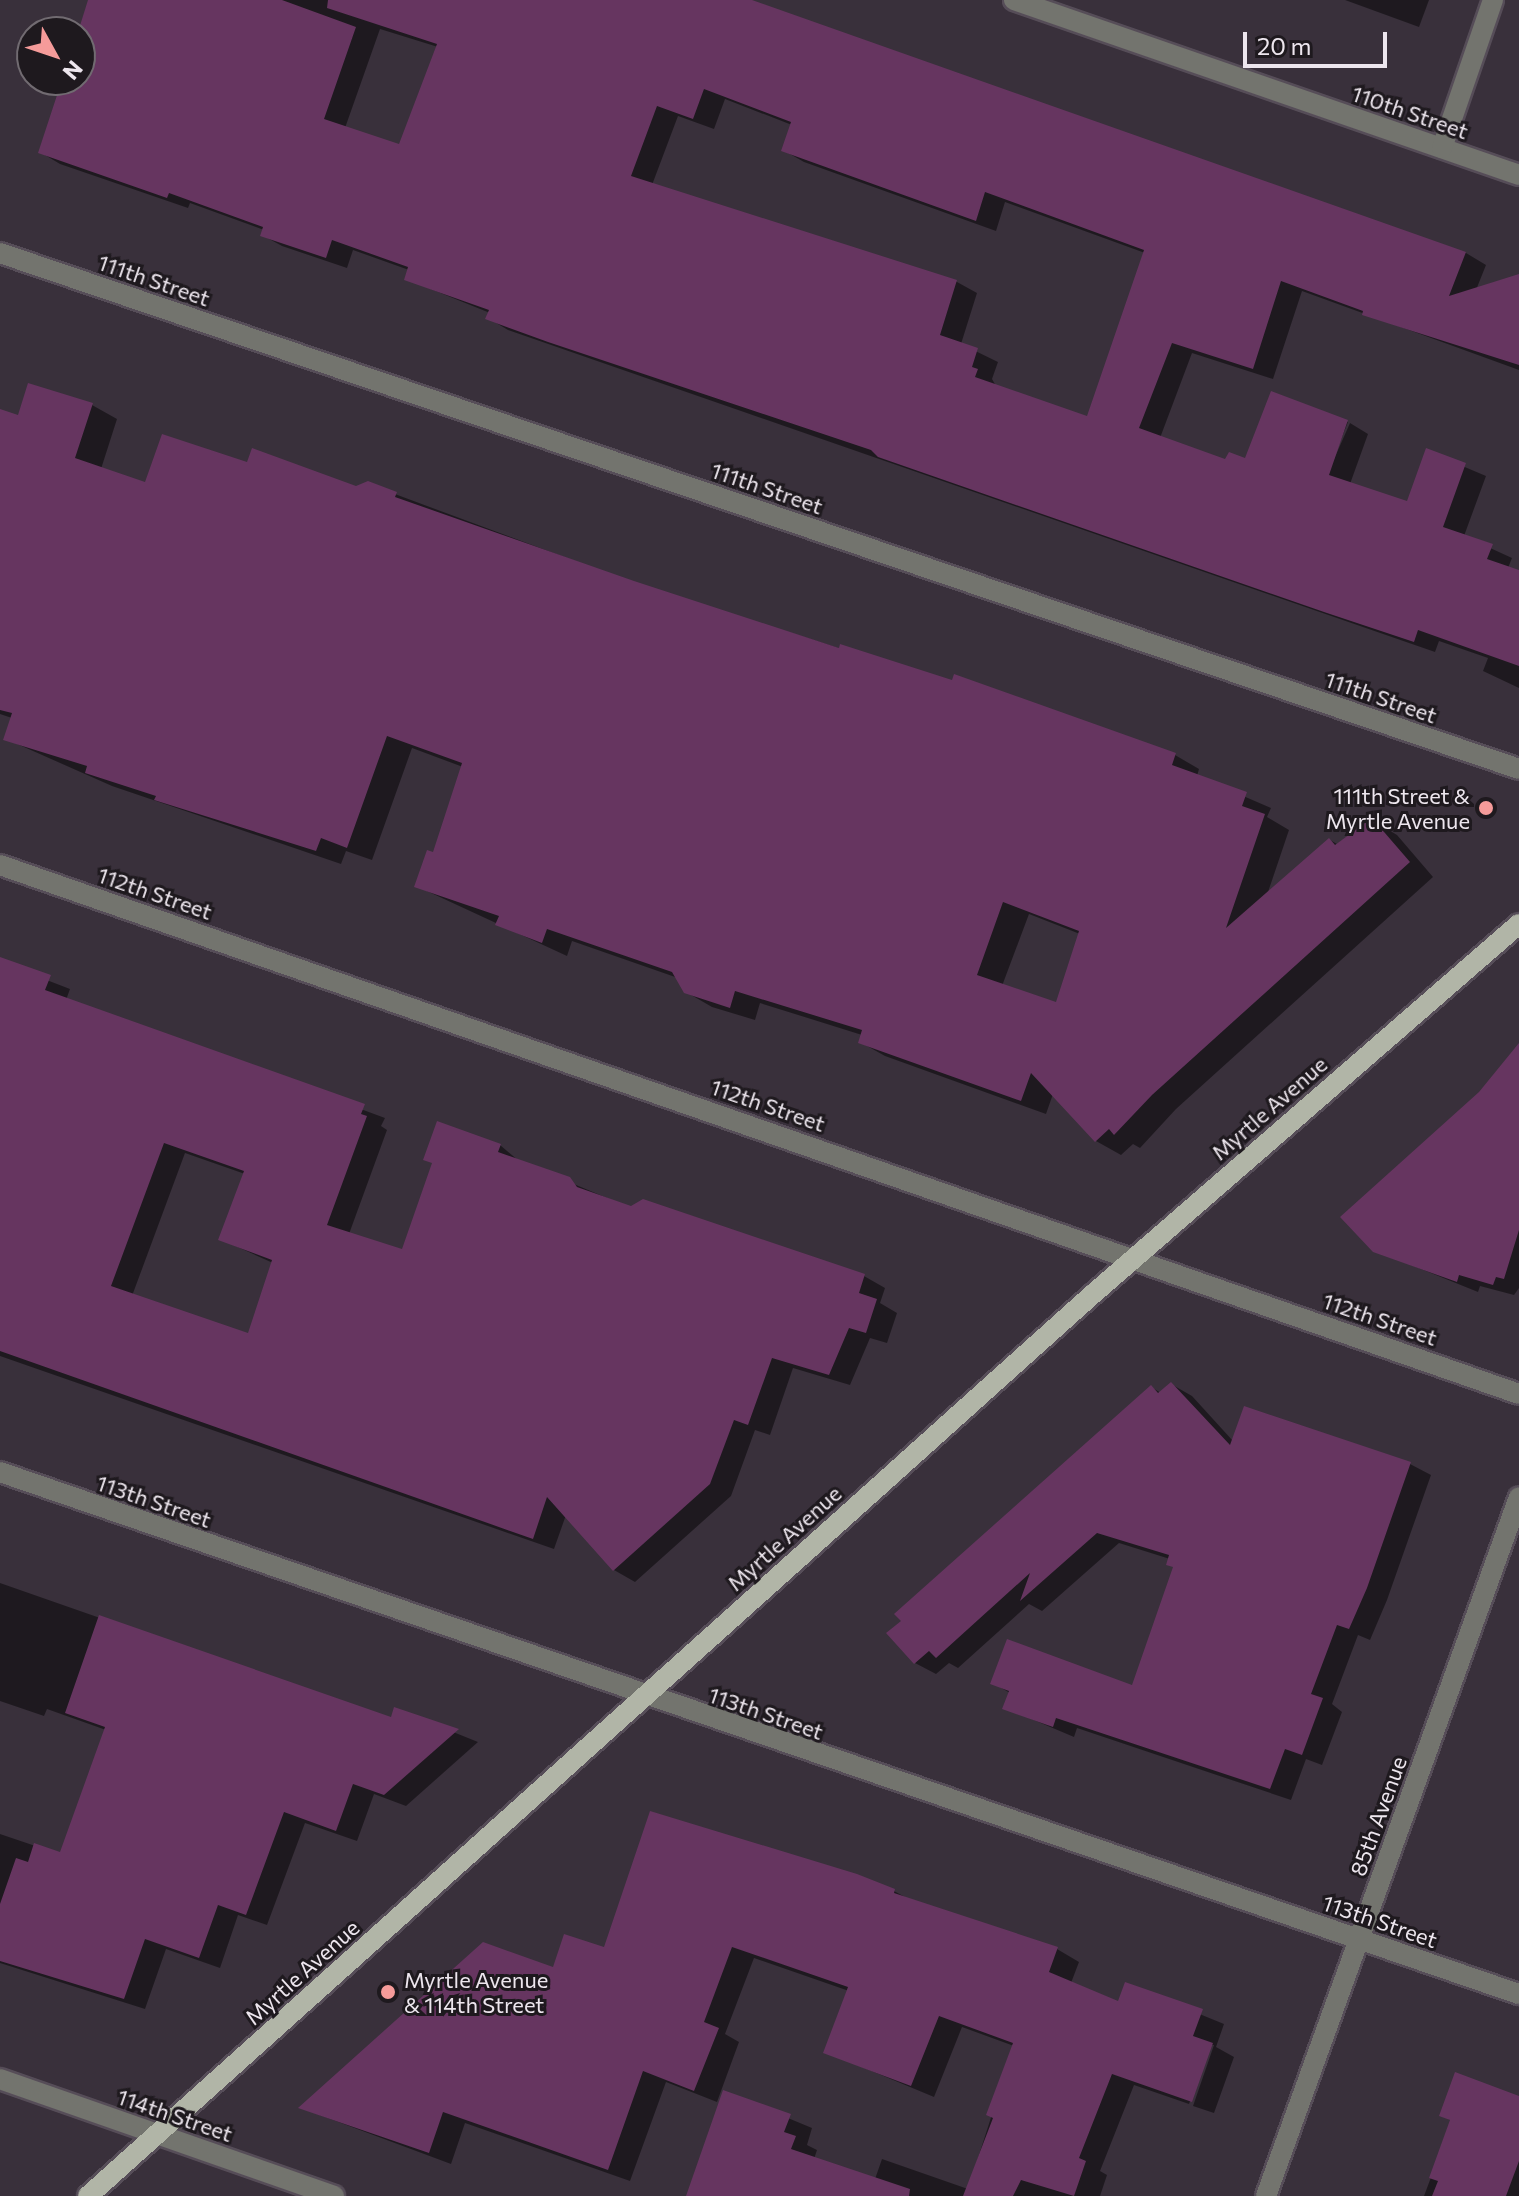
<!DOCTYPE html>
<html>
<head>
<meta charset="utf-8">
<style>
  body { margin:0 }
  #map { position:relative; width:1519px; height:2196px; overflow:hidden; background:#39303b; font-family:Commissioner,sans-serif }
  div>[style] { position:absolute }
  [style*='--x'] { left:calc(var(--x)*1px); top:calc(var(--y)*1px); width:calc(var(--w)*1px); rotate:calc(var(--a)*1deg) }
  .shadow>* { inset:0; background:#0007 }
  .building>* { inset:0; background:#663560 }
  .roads { filter:drop-shadow(2px 0 #564d58) drop-shadow(-2px 0 #564d58) drop-shadow(0 2px #564d58) drop-shadow(0 -2px #564d58) }
  .minor>* { height:20px; margin:-10px; padding:0 10px; transform-origin:10px; border-radius:10px; background:#73746e }
  .major>* { height:20px; margin:-10px; padding:0 10px; transform-origin:10px; border-radius:10px; background:#b1b5a7 }
  .dots>* { width:22px; height:22px; translate:-50% -50%; box-sizing:border-box; border:4px solid #1e191e; border-radius:50% }
  span { translate:-50% -50%; white-space:nowrap; text-align:center; line-height:1.15; -webkit-text-stroke:6px #1e191e; paint-order:stroke }
  .street-label { font-size:22px; color:#ede6ee }
  .poi-label { font-size:22px; color:#ede6ee }
  .right { translate:-100% -50%; text-align:right }
  .left { translate:0 -50%; text-align:left }
  .north { position:absolute; left:16px; top:16px; width:80px; height:80px; box-sizing:border-box; background:#1e191e; border:2px solid #716b71; border-radius:50%; rotate:130deg; font-size:22px; font-weight:700; line-height:32px; text-align:center; color:#ede6ee }
  .north::after { content:''; display:block; margin:auto; width:28px; height:36px; background:#f59b9a; clip-path:polygon(50% 0,100% 100%,50% 72%,0 100%) }
  .scale { position:absolute; left:1243px; top:32px; width:144px; height:36px; box-sizing:border-box; border:4px solid #ede6ee; border-top:0; padding-left:10px; font-size:24px; line-height:28px; white-space:nowrap; color:#ede6ee; -webkit-text-stroke:6px #1e191e; paint-order:stroke }
</style>
</head>
<body>
<div id="map">
  <div class="shadow">
    <i style="clip-path:polygon(evenodd,94px 0,734px 0,1466px 253px,1486px 265px,1476px 290px,1519px 276px,1519px 370px,1302px 291px,1273px 379px,1192px 353px,1160px 438px,1226px 462px,1247px 460px,1272px 393px,1348px 422px,1323px 484px,1350px 423px,1368px 434px,1350px 484px,1409px 504px,1427px 451px,1486px 476px,1464px 536px,1512px 558px,1508px 568px,1519px 572px,1519px 688px,1483px 671px,1488px 658px,1439px 641px,1435px 652px,508px 330px,488px 318px,490px 313px,406px 279px,409px 270px,353px 250px,347px 268px,282px 246px,262px 235px,264px 230px,190px 203px,188px 208px,60px 164px,40px 152px,66px 80px,80px 80px,94px 0,380px 29px,438px 47px,400px 146px,345px 128px,380px 29px,94px 0,725px 99px,792px 125px,783px 150px,804px 162px,996px 231px,1005px 202px,1145px 253px,1089px 419px,996px 386px,992px 379px,998px 362px,961px 344px,977px 293px,957px 282px,652px 185px,678px 116px,714px 129px,725px 99px)"></i>
    <i style="clip-path:polygon(1345px 0,1429px 0,1419px 27px)"></i>
    <i style="clip-path:polygon(evenodd,92px 405px,117px 419px,101px 469px,146px 485px,249px 464px,356px 488px,368px 484px,634px 583px,1175px 755px,1199px 769px,1197px 776px,1271px 808px,1267px 817px,1289px 830px,1267px 895px,1330px 840px,1337px 844px,1372px 820px,1397px 835px,1433px 877px,1176px 1109px,1140px 1148px,1133px 1144px,1121px 1155px,1096px 1141px,1053px 1094px,1046px 1114px,885px 1056px,860px 1042px,862px 1035px,760px 1003px,755px 1020px,712px 1007px,686px 992px,678px 978px,572px 941px,567px 956px,416px 886px,434px 855px,463px 767px,412px 748px,372px 860px,346px 851px,341px 864px,112px 786px,6px 739px,12px 718px,0 714px,0 435px,19px 418px,92px 405px,1029px 914px,1080px 934px,1058px 1005px,1002px 986px,1029px 914px)"></i>
    <i style="clip-path:polygon(evenodd,0 962px,70px 989px,66px 1000px,385px 1118px,381px 1126px,387px 1130px,349px 1234px,403px 1252px,500px 1145px,519px 1161px,631px 1208px,643px 1201px,864px 1276px,885px 1288px,880px 1303px,897px 1313px,887px 1343px,870px 1338px,850px 1385px,793px 1368px,770px 1435px,755px 1430px,731px 1496px,635px 1582px,614px 1570px,566px 1515px,554px 1549px,0 1356px,0 962px,185px 1153px,245px 1174px,220px 1239px,273px 1263px,249px 1336px,132px 1296px,185px 1153px)"></i>
    <i style="clip-path:polygon(1519px 1046px,1519px 1288px,1514px 1295px,1480px 1286px,1478px 1292px,1374px 1250px)"></i>
    <i style="clip-path:polygon(1171px 1384px,1192px 1396px,1233px 1441px,1410px 1464px,1431px 1475px,1387px 1600px,1370px 1640px,1358px 1635px,1332px 1704px,1342px 1712px,1322px 1765px,1306px 1759px,1291px 1800px,1077px 1728px,1074px 1737px,1005px 1708px,1010px 1693px,993px 1683px,1133px 1688px,1175px 1568px,1170px 1559px,1119px 1543px,1042px 1611px,1029px 1604px,958px 1668px,949px 1663px,936px 1674px,915px 1663px,1151px 1387px,1161px 1393px)"></i>
    <i style="clip-path:polygon(0 1583px,392px 1720px,396px 1709px,478px 1742px,406px 1806px,374px 1794px,357px 1841px,305px 1823px,267px 1925px,238px 1915px,220px 1968px,166px 1949px,145px 2009px,0 1963px,0 1834px,62px 1855px,106px 1730px,47px 1709px,44px 1716px,0 1701px)"></i>
    <i style="clip-path:polygon(894px 1891px,914px 1902px,1057px 1949px,1079px 1962px,1071px 1983px,1119px 2004px,1126px 1984px,1224px 2024px,1216px 2047px,1234px 2057px,1214px 2113px,1193px 2106px,1214px 2045px,1210px 2045px,1189px 2104px,1134px 2085px,1100px 2171px,1107px 2175px,1100px 2196px,688px 2196px,725px 2092px,812px 2128px,807px 2145px,817px 2150px,814px 2159px,875px 2179px,882px 2159px,968px 2189px,1014px 2046px,962px 2027px,934px 2097px,826px 2052px,849px 1991px,754px 1958px,725px 2034px,739px 2042px,717px 2102px,666px 2082px,630px 2181px,465px 2123px,451px 2164px,301px 2108px,554px 1970px,605px 1949px)"></i>
    <i style="clip-path:polygon(1519px 2098px,1519px 2196px,1424px 2196px,1452px 2121px,1441px 2115px)"></i>
  </div>
  <div class="building">
    <i style="clip-path:polygon(evenodd,88px 0,282px 0,356px 27px,324px 119px,399px 144px,437px 44px,327px 8px,328px 0,752px 0,1466px 252px,1449px 296px,1519px 274px,1519px 365px,1362px 315px,1363px 311px,1281px 281px,1253px 369px,1172px 343px,1139px 428px,1225px 459px,1229px 452px,1245px 458px,1271px 391px,1348px 420px,1329px 475px,1407px 501px,1426px 448px,1466px 463px,1443px 527px,1493px 544px,1487px 559px,1519px 570px,1519px 666px,1418px 630px,1414px 642px,1324px 612px,878px 457px,871px 450px,548px 342px,485px 319px,489px 310px,404px 280px,408px 267px,332px 240px,326px 258px,260px 236px,263px 227px,169px 193px,167px 198px,38px 153px,62px 80px,80px 80px,78px 32px,88px 0,704px 89px,791px 122px,781px 151px,976px 221px,985px 192px,1144px 250px,1087px 416px,975px 377px,978px 369px,972px 367px,978px 348px,940px 335px,957px 280px,631px 176px,657px 106px,693px 119px,704px 89px)"></i>
    <i style="clip-path:polygon(evenodd,28px 383px,93px 403px,75px 458px,145px 482px,162px 434px,247px 462px,252px 448px,356px 486px,368px 481px,397px 492px,395px 497px,634px 581px,839px 648px,840px 644px,952px 680px,954px 674px,1176px 753px,1172px 765px,1247px 792px,1242px 806px,1265px 814px,1226px 928px,1329px 838px,1335px 845px,1372px 818px,1410px 862px,1152px 1095px,1114px 1135px,1109px 1129px,1095px 1142px,1031px 1073px,1021px 1101px,858px 1043px,862px 1030px,735px 991px,730px 1008px,684px 993px,672px 972px,547px 929px,542px 943px,495px 925px,499px 916px,414px 887px,427px 850px,433px 852px,462px 763px,387px 736px,347px 848px,321px 838px,316px 851px,154px 800px,156px 796px,85px 773px,87px 766px,3px 740px,12px 713px,0 710px,0 409px,18px 415px,28px 383px,1003px 902px,1079px 931px,1056px 1002px,977px 975px,1003px 902px)"></i>
    <i style="clip-path:polygon(evenodd,0 957px,51px 975px,45px 990px,365px 1104px,361px 1114px,367px 1116px,327px 1225px,402px 1249px,432px 1163px,423px 1160px,437px 1121px,501px 1144px,498px 1152px,570px 1177px,577px 1187px,631px 1206px,643px 1199px,865px 1274px,859px 1293px,877px 1299px,866px 1333px,849px 1328px,829px 1375px,772px 1358px,748px 1425px,734px 1420px,710px 1484px,613px 1571px,547px 1497px,533px 1539px,0 1351px,0 957px,164px 1143px,244px 1171px,218px 1240px,272px 1260px,248px 1333px,111px 1286px,164px 1143px)"></i>
    <i style="clip-path:polygon(1519px 1043px,1519px 1230px,1504px 1279px,1496px 1277px,1493px 1285px,1459px 1275px,1457px 1282px,1373px 1252px,1340px 1217px,1479px 1092px)"></i>
    <i style="clip-path:polygon(1171px 1382px,1230px 1445px,1244px 1406px,1411px 1462px,1367px 1588px,1349px 1629px,1337px 1625px,1311px 1694px,1323px 1698px,1302px 1755px,1285px 1749px,1270px 1789px,1056px 1718px,1053px 1727px,1002px 1709px,1009px 1691px,990px 1684px,1007px 1639px,1132px 1685px,1173px 1567px,1166px 1565px,1169px 1555px,1097px 1533px,1020px 1601px,1030px 1573px,936px 1658px,929px 1651px,914px 1664px,886px 1633px,901px 1621px,894px 1614px,1151px 1385px,1158px 1393px)"></i>
    <i style="clip-path:polygon(99px 1615px,391px 1717px,394px 1707px,459px 1729px,384px 1795px,353px 1784px,336px 1831px,284px 1812px,246px 1915px,218px 1905px,199px 1958px,145px 1939px,124px 1999px,0 1961px,0 1904px,16px 1858px,28px 1862px,34px 1843px,60px 1852px,105px 1727px,65px 1713px)"></i>
    <i style="clip-path:polygon(650px 1811px,857px 1874px,895px 1889px,894px 1893px,1058px 1947px,1049px 1972px,1118px 2001px,1125px 1982px,1203px 2009px,1193px 2036px,1213px 2043px,1192px 2102px,1112px 2074px,1079px 2158px,1086px 2161px,1074px 2196px,1021px 2180px,1013px 2196px,963px 2196px,993px 2118px,986px 2115px,1013px 2043px,939px 2016px,911px 2086px,823px 2053px,848px 1987px,732px 1947px,704px 2022px,719px 2028px,694px 2091px,643px 2071px,608px 2170px,443px 2112px,429px 2153px,298px 2108px,483px 1942px,553px 1967px,564px 1934px,604px 1947px)"></i>
    <i style="clip-path:polygon(1455px 2072px,1519px 2096px,1519px 2161px,1506px 2196px,1432px 2196px,1438px 2181px,1429px 2178px,1450px 2120px,1439px 2116px)"></i>
    <i style="clip-path:polygon(723px 2090px,791px 2114px,784px 2132px,796px 2136px,791px 2149px,910px 2189px,909px 2196px,686px 2196px)"></i>
  </div>
  <div class="roads">
    <div class="minor">
      <i style="--x:1014;--y:0;--w:534;--a:19.11"></i>
      <i style="--x:1442;--y:148;--w:157;--a:-71"></i>
      <i style="--x:0;--y:253;--w:1604;--a:18.76"></i>
      <i style="--x:0;--y:865;--w:1608;--a:19.2"></i>
      <i style="--x:0;--y:1472;--w:1606;--a:18.97"></i>
      <i style="--x:0;--y:2079;--w:354;--a:19.3"></i>
      <i style="--x:1266;--y:2196;--w:743;--a:-70.1"></i>
    </div>
    <div class="major">
      <i style="--x:88;--y:2196;--w:1350;--a:-41.91"></i>
      <i style="--x:1093;--y:1294;--w:564;--a:-40.98"></i>
    </div>
  </div>
  <div class="dots">
    <i style="left:1486px;top:808px;background:#f59b9a"></i>
    <i style="left:388px;top:1992px;background:#f59b9a"></i>
  </div>
  <div class="street-label">
    <span style="left:1410px;top:112px;rotate:19deg">110th Street</span>
    <span style="left:154px;top:280px;rotate:19deg">111th Street</span>
    <span style="left:767px;top:488px;rotate:19deg">111th Street</span>
    <span style="left:1381px;top:697px;rotate:19deg">111th Street</span>
    <span style="left:155px;top:893px;rotate:19deg">112th Street</span>
    <span style="left:768px;top:1105px;rotate:19deg">112th Street</span>
    <span style="left:1269px;top:1108px;rotate:-41deg">Myrtle Avenue</span>
    <span style="left:1380px;top:1319px;rotate:19deg">112th Street</span>
    <span style="left:154px;top:1501px;rotate:19deg">113th Street</span>
    <span style="left:784px;top:1538px;rotate:-42deg">Myrtle Avenue</span>
    <span style="left:766px;top:1713px;rotate:19deg">113th Street</span>
    <span style="left:1378px;top:1816px;rotate:-70deg">85th Avenue</span>
    <span style="left:1380px;top:1921px;rotate:19deg">113th Street</span>
    <span style="left:302px;top:1972px;rotate:-42deg">Myrtle Avenue</span>
    <span style="left:175px;top:2115px;rotate:19deg">114th Street</span>
  </div>
  <div class="poi-label">
    <span class="right" style="left:1470px;top:808px">111th Street &amp;<br>Myrtle Avenue</span>
    <span class="left" style="left:404px;top:1992px">Myrtle Avenue<br>&amp; 114th Street</span>
  </div>
  <div class="north">N</div>
  <div class="scale">20 m</div>
</div>
</body>
</html>
